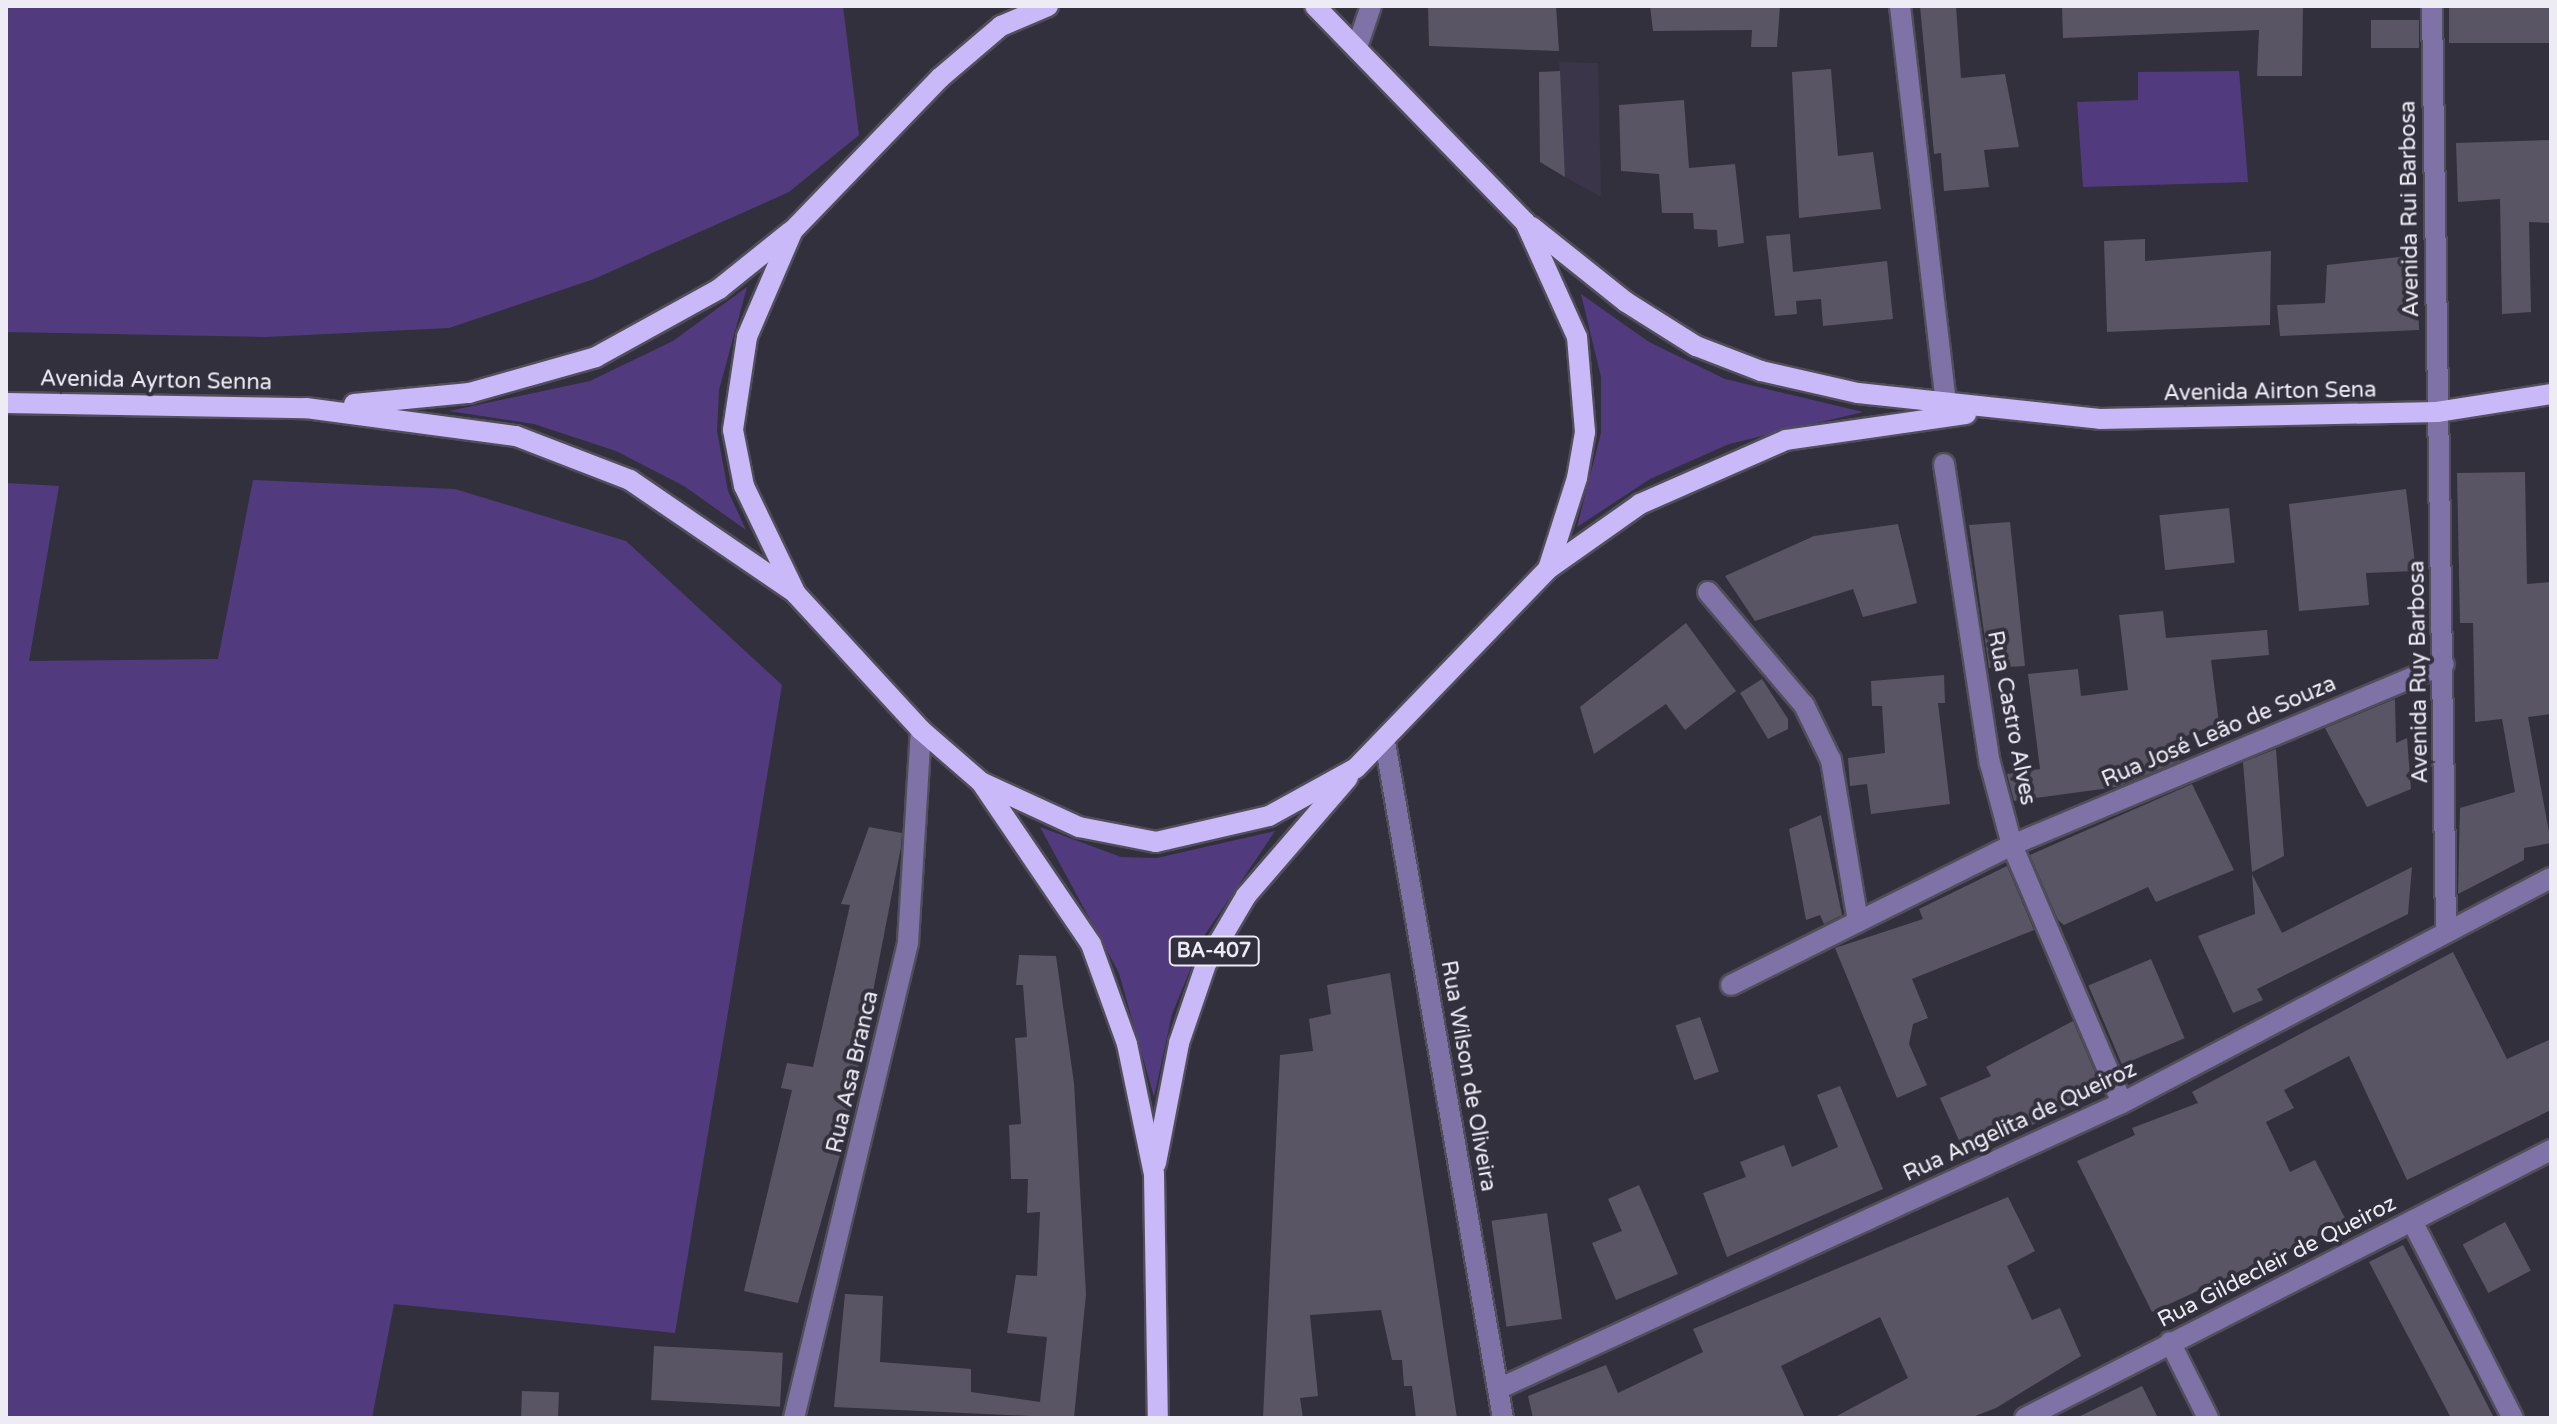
<!DOCTYPE html>
<html>
<head>
<meta charset="utf-8">
<style>
  body { margin:0 }
  #map { position:relative; width:2557px; height:1424px; overflow:hidden; background:#33303d; font-family:"Varela Round",sans-serif }
  div>[style] { position:absolute }
  [style*='--x'] { left:calc(var(--x)*1px); top:calc(var(--y)*1px); width:calc(var(--w)*1px); rotate:calc(var(--a)*1deg) }
  .built>* { inset:0; background:#3a3549 }
  .green>* { inset:0; background:#513b7e }
  .building>* { inset:0; background:#595564; transform-origin:0 0 }
  .roads { filter:drop-shadow(2px 0 #514e5a) drop-shadow(-2px 0 #514e5a) drop-shadow(0 2px #514e5a) drop-shadow(0 -2px #514e5a) }
  .minor>* { height:20px; margin:-10px; padding:0 10px; transform-origin:10px; border-radius:10px; background:#7f72a6 }
  .major>* { height:20px; margin:-10px; padding:0 10px; transform-origin:10px; border-radius:10px; background:#c9b9f9 }
  span { translate:-50% -50%; white-space:nowrap; text-align:center; line-height:1.15; -webkit-text-stroke:8px #33303d; paint-order:stroke }
  .shield-label span { padding:2px 6px; background:#33303d; border:2px solid; border-radius:6px; -webkit-text-stroke-width:0 }
  .shield-label { font-size:20px; color:#edebf4; font-weight:700 }
  .street-label { font-size:22px; color:#edebf4 }
  .frame { position:absolute; inset:0; border:8px solid #edebf4; pointer-events:none }
</style>
</head>
<body>
<div id="map">
  <div class="built">
    <i style="clip-path:polygon(1559px 62px,1598px 63px,1601px 197px,1565px 177px)"></i>
  </div>
  <div class="green">
    <i style="clip-path:polygon(6px 6px,843px 6px,859px 135px,789px 192px,594px 279px,449px 328px,265px 337px,6px 332px)"></i>
    <i style="clip-path:polygon(2239px 71px,2248px 182px,2083px 187px,2077px 102px,2138px 100px,2138px 72px)"></i>
    <i style="clip-path:polygon(747px 287px,719px 390px,717px 431px,728px 491px,746px 530px,684px 486px,616px 451px,534px 424px,449px 411px,590px 381px,673px 341px)"></i>
    <i style="clip-path:polygon(1581px 294px,1649px 342px,1725px 379px,1863px 412px,1729px 444px,1650px 479px,1577px 527px,1601px 433px,1601px 377px)"></i>
    <i style="clip-path:polygon(253px 480px,455px 489px,626px 541px,782px 685px,675px 1333px,394px 1304px,372px 1418px,6px 1418px,6px 483px,59px 486px,29px 661px,218px 659px)"></i>
    <i style="clip-path:polygon(1040px 827px,1121px 857px,1157px 858px,1275px 831px,1204px 936px,1172px 1014px,1154px 1097px,1119px 973px)"></i>
  </div>
  <div class="building">
    <i style="clip-path:polygon(1428px 6px,1556px 6px,1559px 51px,1429px 46px)"></i>
    <i style="clip-path:polygon(1650px 6px,1780px 6px,1777px 47px,1751px 47px,1752px 30px,1653px 31px)"></i>
    <i style="clip-path:polygon(1920px 6px,1956px 6px,1961px 78px,2005px 74px,2019px 147px,1984px 150px,1989px 187px,1944px 191px,1941px 153px,1934px 154px)"></i>
    <i style="clip-path:polygon(2062px 6px,2303px 6px,2302px 76px,2257px 76px,2259px 30px,2063px 38px)"></i>
    <i style="left:2449px;top:6px;width:102px;height:37px"></i>
    <i style="left:2371px;top:20px;width:48px;height:28px"></i>
    <i style="clip-path:polygon(1831px 69px,1838px 156px,1873px 152px,1881px 209px,1799px 218px,1792px 72px)"></i>
    <i style="clip-path:polygon(1560px 71px,1565px 177px,1540px 162px,1539px 72px)"></i>
    <i style="clip-path:polygon(1684px 100px,1689px 168px,1735px 164px,1744px 243px,1718px 247px,1717px 230px,1694px 229px,1693px 213px,1662px 213px,1659px 174px,1621px 171px,1619px 105px)"></i>
    <i style="clip-path:polygon(2551px 140px,2551px 223px,2529px 222px,2531px 312px,2502px 314px,2500px 199px,2458px 202px,2456px 143px)"></i>
    <i style="clip-path:polygon(1790px 234px,1793px 272px,1887px 261px,1893px 319px,1823px 326px,1821px 299px,1796px 301px,1797px 314px,1775px 316px,1766px 236px)"></i>
    <i style="clip-path:polygon(2145px 239px,2145px 261px,2271px 251px,2270px 325px,2107px 332px,2104px 241px)"></i>
    <i style="clip-path:polygon(2416px 255px,2419px 330px,2280px 336px,2277px 305px,2325px 303px,2327px 265px)"></i>
    <i style="clip-path:polygon(2525px 472px,2527px 584px,2551px 582px,2551px 714px,2528px 717px,2551px 843px,2524px 848px,2524px 860px,2458px 894px,2460px 808px,2515px 792px,2502px 719px,2475px 722px,2473px 623px,2460px 623px,2457px 473px)"></i>
    <i style="clip-path:polygon(2406px 489px,2416px 571px,2366px 573px,2369px 605px,2299px 611px,2289px 504px)"></i>
    <i style="left:2229px;top:508px;width:55px;height:70px;rotate:84deg"></i>
    <i style="clip-path:polygon(2010px 522px,2025px 666px,1989px 668px,1969px 525px)"></i>
    <i style="clip-path:polygon(1898px 524px,1917px 603px,1863px 617px,1853px 589px,1755px 621px,1725px 576px,1814px 536px)"></i>
    <i style="clip-path:polygon(2163px 611px,2166px 638px,2267px 630px,2269px 655px,2211px 660px,2219px 723px,2171px 742px,2180px 761px,2117px 787px,2014px 801px,2007px 774px,2040px 769px,2028px 674px,2078px 669px,2081px 696px,2128px 690px,2119px 615px)"></i>
    <i style="clip-path:polygon(1686px 623px,1736px 691px,1685px 730px,1666px 704px,1594px 754px,1580px 707px)"></i>
    <i style="clip-path:polygon(1944px 675px,1945px 703px,1938px 703px,1950px 804px,1871px 814px,1867px 784px,1850px 786px,1848px 758px,1885px 753px,1882px 706px,1872px 706px,1871px 681px)"></i>
    <i style="clip-path:polygon(1762px 679px,1788px 719px,1788px 729px,1768px 739px,1740px 693px)"></i>
    <i style="clip-path:polygon(2395px 699px,2396px 743px,2407px 738px,2411px 789px,2367px 807px,2325px 728px)"></i>
    <i style="clip-path:polygon(2276px 749px,2284px 856px,2252px 872px,2243px 762px)"></i>
    <i style="clip-path:polygon(2192px 784px,2234px 870px,2156px 902px,2148px 887px,2064px 925px,2058px 920px,2030px 855px)"></i>
    <i style="clip-path:polygon(1821px 815px,1842px 915px,1824px 924px,1820px 915px,1806px 920px,1789px 829px)"></i>
    <i style="clip-path:polygon(869px 827px,902px 833px,901px 847px,844px 1141px,798px 1303px,744px 1291px,792px 1090px,781px 1088px,787px 1063px,813px 1067px,850px 905px,841px 904px)"></i>
    <i style="clip-path:polygon(2007px 866px,2034px 930px,1912px 979px,1928px 1018px,1913px 1024px,1909px 1044px,1927px 1085px,1897px 1098px,1835px 948px,1923px 919px,1919px 909px)"></i>
    <i style="clip-path:polygon(2412px 867px,2408px 914px,2257px 989px,2263px 1000px,2233px 1013px,2198px 936px,2255px 914px,2252px 874px,2282px 933px)"></i>
    <i style="clip-path:polygon(2453px 952px,2507px 1059px,2551px 1039px,2551px 1110px,2407px 1180px,2349px 1056px,2284px 1090px,2294px 1108px,2266px 1122px,2290px 1172px,2315px 1160px,2347px 1222px,2152px 1312px,2077px 1161px,2135px 1135px,2132px 1128px,2198px 1103px,2192px 1092px)"></i>
    <i style="clip-path:polygon(1019px 955px,1056px 956px,1074px 1083px,1086px 1294px,1074px 1418px,834px 1407px,845px 1294px,883px 1296px,880px 1362px,971px 1369px,971px 1392px,1040px 1402px,1047px 1337px,1007px 1333px,1016px 1275px,1037px 1276px,1040px 1212px,1027px 1213px,1028px 1179px,1011px 1179px,1009px 1125px,1021px 1124px,1015px 1038px,1027px 1037px,1023px 985px,1016px 985px)"></i>
    <i style="left:2151px;top:959px;width:86px;height:68px;rotate:67deg"></i>
    <i style="clip-path:polygon(1390px 973px,1457px 1418px,1416px 1418px,1412px 1386px,1404px 1386px,1402px 1360px,1392px 1360px,1381px 1310px,1310px 1315px,1318px 1396px,1300px 1398px,1303px 1418px,1263px 1418px,1280px 1055px,1313px 1051px,1309px 1019px,1331px 1014px,1327px 985px)"></i>
    <i style="left:1700px;top:1017px;width:58px;height:26px;rotate:71deg"></i>
    <i style="clip-path:polygon(2073px 1021px,2097px 1077px,2087px 1082px,2094px 1096px,1966px 1156px,1940px 1098px,1991px 1076px,1986px 1067px)"></i>
    <i style="clip-path:polygon(1840px 1086px,1883px 1189px,1727px 1257px,1703px 1193px,1746px 1177px,1740px 1162px,1784px 1145px,1792px 1167px,1838px 1147px,1817px 1095px)"></i>
    <i style="clip-path:polygon(1639px 1185px,1678px 1274px,1616px 1300px,1592px 1243px,1622px 1231px,1608px 1199px)"></i>
    <i style="clip-path:polygon(2008px 1197px,2035px 1251px,2007px 1266px,2032px 1320px,2060px 1308px,2081px 1356px,1996px 1408px,1970px 1418px,1833px 1418px,1908px 1378px,1880px 1317px,1781px 1366px,1805px 1418px,1533px 1418px,1528px 1396px,1606px 1365px,1618px 1393px,1703px 1352px,1693px 1329px)"></i>
    <i style="left:1547px;top:1213px;width:107px;height:56px;rotate:82deg"></i>
    <i style="left:2505px;top:1222px;width:55px;height:48px;rotate:62deg"></i>
    <i style="clip-path:polygon(2403px 1245px,2468px 1367px,2494px 1418px,2451px 1418px,2369px 1262px)"></i>
    <i style="left:654px;top:1346px;width:129px;height:54px;rotate:3deg"></i>
    <i style="clip-path:polygon(2142px 1386px,2158px 1418px,2076px 1418px)"></i>
    <i style="left:522px;top:1391px;width:37px;height:27px;rotate:2deg"></i>
  </div>
  <div class="roads">
    <div class="minor">
      <i style="--x:1900;--y:6;--w:401;--a:83.4"></i>
      <i style="--x:2432;--y:6;--w:926;--a:89.13"></i>
      <i style="--x:1357;--y:47;--w:43;--a:-71.1"></i>
      <i style="--x:1944;--y:464;--w:303;--a:81.3"></i>
      <i style="--x:1990;--y:763;--w:85;--a:75"></i>
      <i style="--x:2012;--y:845;--w:280;--a:66.9"></i>
      <i style="--x:1708;--y:592;--w:148;--a:49.7"></i>
      <i style="--x:1804;--y:705;--w:61;--a:63.9"></i>
      <i style="--x:1831;--y:760;--w:164;--a:80.5"></i>
      <i style="--x:1385;--y:742;--w:686;--a:80.1"></i>
      <i style="--x:1731;--y:985;--w:314;--a:-26.5"></i>
      <i style="--x:2012;--y:845;--w:468;--a:-22.7"></i>
      <i style="--x:2412;--y:1221;--w:221;--a:62.9"></i>
      <i style="--x:2170;--y:1342;--w:85;--a:63.4"></i>
      <i style="--x:1498;--y:1389;--w:686;--a:-24.62"></i>
      <i style="--x:2122;--y:1103;--w:484;--a:-27.7"></i>
      <i style="--x:794;--y:1418;--w:489;--a:-76.5"></i>
      <i style="--x:908;--y:942;--w:212;--a:-86.5"></i>
      <i style="--x:2025;--y:1418;--w:590;--a:-27"></i>
    </div>
    <div class="major">
      <i style="--x:1048;--y:6;--w:51;--a:156.9"></i>
      <i style="--x:1001;--y:26;--w:80;--a:139.6"></i>
      <i style="--x:940;--y:78;--w:211;--a:134"></i>
      <i style="--x:793;--y:230;--w:116;--a:113.3"></i>
      <i style="--x:747;--y:337;--w:94;--a:98.6"></i>
      <i style="--x:733;--y:430;--w:57;--a:78.9"></i>
      <i style="--x:744;--y:486;--w:120;--a:64.3"></i>
      <i style="--x:796;--y:594;--w:185;--a:47.4"></i>
      <i style="--x:921;--y:730;--w:79;--a:40.9"></i>
      <i style="--x:981;--y:782;--w:108;--a:24.7"></i>
      <i style="--x:1079;--y:827;--w:78;--a:11"></i>
      <i style="--x:1156;--y:842;--w:116;--a:-13"></i>
      <i style="--x:1269;--y:816;--w:99;--a:-28.9"></i>
      <i style="--x:1356;--y:768;--w:277;--a:-46"></i>
      <i style="--x:1548;--y:569;--w:96;--a:-72.3"></i>
      <i style="--x:1577;--y:478;--w:47;--a:-80.1"></i>
      <i style="--x:1585;--y:432;--w:95;--a:-94.8"></i>
      <i style="--x:1577;--y:337;--w:126;--a:-114.3"></i>
      <i style="--x:1525;--y:222;--w:301;--a:-134.2"></i>
      <i style="--x:1532;--y:227;--w:120;--a:38.6"></i>
      <i style="--x:1626;--y:302;--w:83;--a:32.2"></i>
      <i style="--x:1696;--y:346;--w:70;--a:21"></i>
      <i style="--x:1761;--y:371;--w:99;--a:12.8"></i>
      <i style="--x:1858;--y:393;--w:243;--a:6.1"></i>
      <i style="--x:2100;--y:419;--w:337;--a:-1.2"></i>
      <i style="--x:2437;--y:412;--w:115;--a:-9"></i>
      <i style="--x:6;--y:403;--w:300;--a:1"></i>
      <i style="--x:306;--y:408;--w:212;--a:7.6"></i>
      <i style="--x:516;--y:436;--w:122;--a:21.1"></i>
      <i style="--x:630;--y:480;--w:197;--a:34.3"></i>
      <i style="--x:354;--y:404;--w:116;--a:-5.5"></i>
      <i style="--x:469;--y:393;--w:132;--a:-15.8"></i>
      <i style="--x:596;--y:357;--w:141;--a:-28.9"></i>
      <i style="--x:719;--y:289;--w:91;--a:-38.8"></i>
      <i style="--x:1548;--y:569;--w:113;--a:-35.2"></i>
      <i style="--x:1640;--y:504;--w:159;--a:-23.7"></i>
      <i style="--x:1786;--y:440;--w:182;--a:-8.2"></i>
      <i style="--x:983;--y:785;--w:192;--a:55.8"></i>
      <i style="--x:1091;--y:944;--w:106;--a:70.2"></i>
      <i style="--x:1127;--y:1044;--w:133;--a:78.3"></i>
      <i style="--x:1154;--y:1174;--w:244;--a:89.1"></i>
      <i style="--x:1156;--y:1163;--w:122;--a:-79.1"></i>
      <i style="--x:1179;--y:1043;--w:83;--a:-71.1"></i>
      <i style="--x:1206;--y:964;--w:79;--a:-59.5"></i>
      <i style="--x:1246;--y:896;--w:156;--a:-49.2"></i>
    </div>
  </div>
  <div class="shield-label">
    <span style="left:1214px;top:951px">BA-407</span>
  </div>
  <div class="street-label">
    <span style="left:2410px;top:209px;rotate:-91deg">Avenida Rui Barbosa</span>
    <span style="left:156px;top:381px;rotate:1deg">Avenida Ayrton Senna</span>
    <span style="left:2270px;top:392px;rotate:-1deg">Avenida Airton Sena</span>
    <span style="left:2419px;top:672px;rotate:-91deg">Avenida Ruy Barbosa</span>
    <span style="left:2011px;top:718px;rotate:79deg">Rua Castro Alves</span>
    <span style="left:2219px;top:732px;rotate:-23deg">Rua José Leão de Souza</span>
    <span style="left:853px;top:1072px;rotate:-77deg">Rua Asa Branca</span>
    <span style="left:1468px;top:1076px;rotate:80deg">Rua Wilson de Oliveira</span>
    <span style="left:2020px;top:1122px;rotate:-25deg">Rua Angelita de Queiroz</span>
    <span style="left:2277px;top:1262px;rotate:-27deg">Rua Gildecleir de Queiroz</span>
  </div>
  <div class="frame"></div>
</div>
</body>
</html>
